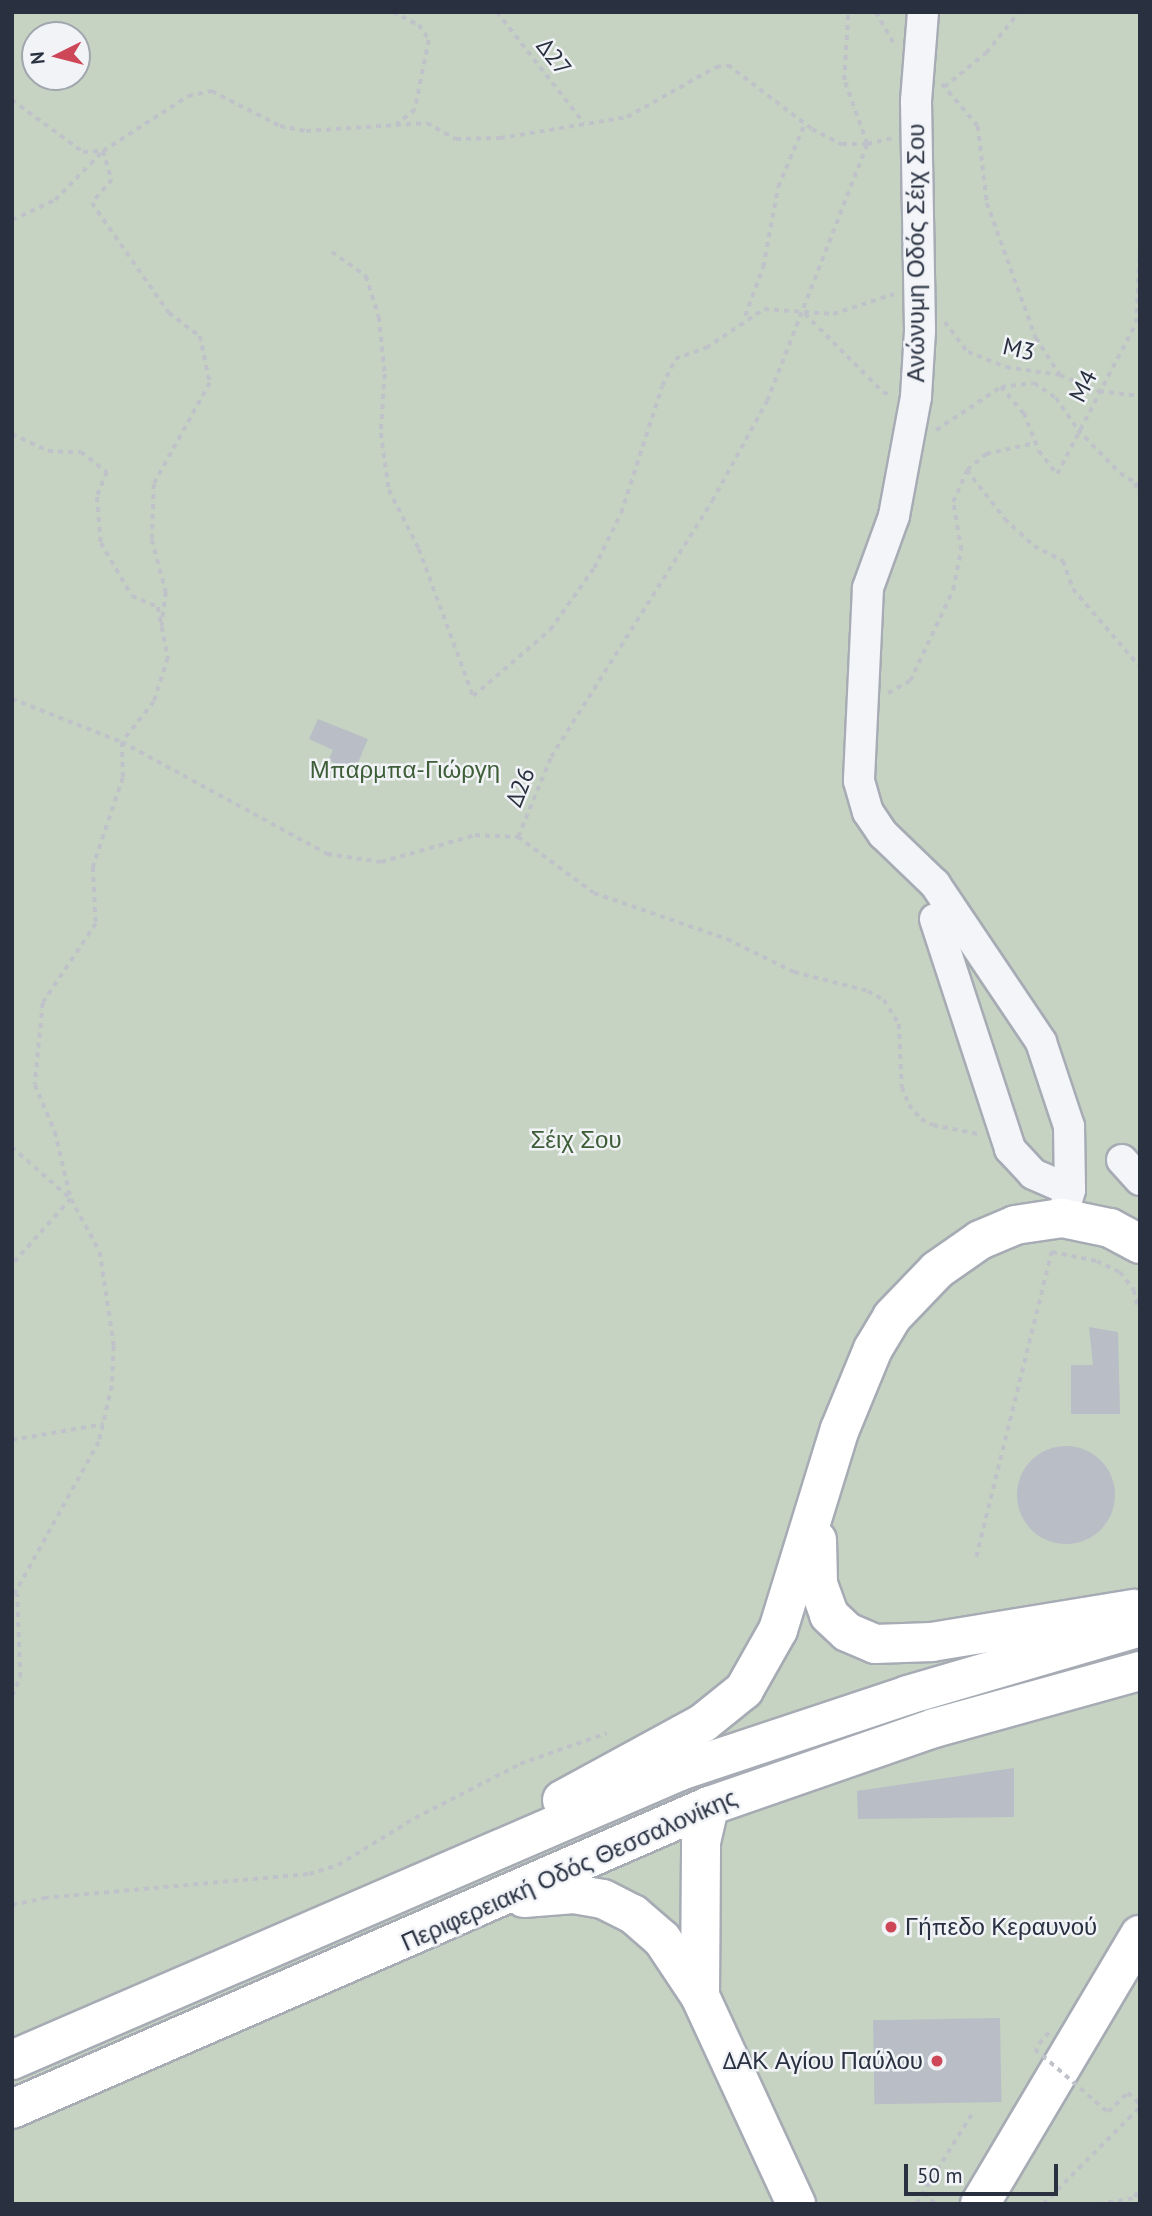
<!DOCTYPE html>
<html>
<head>
<meta charset="utf-8">
<style>
  body { margin:0 }
  #map { position:relative; width:1152px; height:2216px; overflow:hidden; background:#e1e4ea; font-family:"PT Sans",sans-serif }
  div>[style] { position:absolute }
  [style*='--x'] { left:calc(var(--x)*1px); top:calc(var(--y)*1px); width:calc(var(--w)*1px); rotate:calc(var(--a)*1deg) }
  .green>* { inset:0; background:#c6d3c2 }
  .building>* { inset:0; background:#b8bdc6; transform-origin:0 0 }
  .round { border-radius:50% }
  .path>* { height:3.5px; margin-top:-1.75px; transform-origin:0; background:repeating-linear-gradient(90deg,#bfc2c8 0 5px,transparent 0 10px) }
  .roads { filter:drop-shadow(2px 0 #a6abb4) drop-shadow(-2px 0 #a6abb4) drop-shadow(0 2px #a6abb4) drop-shadow(0 -2px #a6abb4) }
  .minor>* { height:30px; margin:-15px; padding:0 15px; transform-origin:15px; border-radius:15px; background:#f4f5f8 }
  .major>* { height:38px; margin:-19px; padding:0 19px; transform-origin:19px; border-radius:19px; background:#fff }
  .highway>* { height:38px; margin:-19px; padding:0 19px; transform-origin:19px; border-radius:19px; background:#fff }
  .path-bridge>* { height:3.5px; margin-top:-1.75px; transform-origin:0; background:repeating-linear-gradient(90deg,#bfc2c8 0 5px,transparent 0 10px) }
  .dots>* { width:19px; height:19px; translate:-50% -50%; box-sizing:border-box; border:4px solid #f1f3f7; border-radius:50% }
  span { translate:-50% -50%; white-space:nowrap; text-align:center; line-height:1.15; -webkit-text-stroke:5px #f1f3f7; paint-order:stroke }
  .street-label { font-size:24px; color:#293141 }
  .park-label { font-size:24px; color:#3d5d37 }
  .poi-label { font-size:24px; color:#293141 }
  .left { translate:0 -50%; text-align:left }
  .right { translate:-100% -50%; text-align:right }
  .frame { position:absolute; inset:0; border:14px solid #293141; pointer-events:none }
  .north { position:absolute; left:21px; top:21px; width:70px; height:70px; box-sizing:border-box; background:#f1f3f7; border:2px solid #a1a5ae; border-radius:50%; rotate:264deg; font-size:19px; font-weight:700; line-height:28px; text-align:center; color:#293141 }
  .north::after { content:''; display:block; margin:auto; width:24px; height:32px; background:#cd4758; clip-path:polygon(50% 0,100% 100%,50% 72%,0 100%) }
  .scale { position:absolute; left:904px; top:2164px; width:154px; height:32px; box-sizing:border-box; border:4px solid #293141; border-top:0; padding-left:9px; font-size:21px; line-height:24px; white-space:nowrap; color:#293141; -webkit-text-stroke:5px #f1f3f7; paint-order:stroke }
</style>
</head>
<body>
<div id="map">
  <div class="green">
    <i style="clip-path:polygon(evenodd,12px 12px,1140px 12px,1140px 2204px,12px 2204px,12px 12px,35px 35px,77px 35px,77px 77px,35px 77px,35px 35px)"></i>
  </div>
  <div class="building">
    <i style="clip-path:polygon(318px 719px,368px 739px,354px 772px,328px 760px,333px 750px,309px 739px)"></i>
    <i style="clip-path:polygon(1089px 1327px,1118px 1332px,1120px 1414px,1071px 1414px,1071px 1365px,1093px 1365px)"></i>
    <i class="round" style="left:1017px;top:1446px;width:98px;height:98px"></i>
    <i style="clip-path:polygon(1014px 1768px,1014px 1817px,858px 1819px,857px 1791px)"></i>
    <i style="left:1000px;top:2018px;width:84px;height:127px;rotate:89deg"></i>
  </div>
  <div class="path">
    <i style="--x:393;--y:12;--w:29;--a:27"></i>
    <i style="--x:419;--y:25;--w:18;--a:56"></i>
    <i style="--x:429;--y:40;--w:71;--a:101.3"></i>
    <i style="--x:415;--y:110;--w:23;--a:142"></i>
    <i style="--x:497;--y:12;--w:141;--a:51.9"></i>
    <i style="--x:876;--y:12;--w:40;--a:60.3"></i>
    <i style="--x:942;--y:84;--w:55;--a:49.4"></i>
    <i style="--x:978;--y:126;--w:78;--a:83.3"></i>
    <i style="--x:987;--y:203;--w:144;--a:70.1"></i>
    <i style="--x:1036;--y:338;--w:44;--a:57"></i>
    <i style="--x:944;--y:87;--w:54;--a:-39"></i>
    <i style="--x:986;--y:53;--w:53;--a:-51.2"></i>
    <i style="--x:12;--y:100;--w:88;--a:36.2"></i>
    <i style="--x:83;--y:152;--w:20;--a:-3"></i>
    <i style="--x:103;--y:151;--w:101;--a:-32.9"></i>
    <i style="--x:188;--y:96;--w:25;--a:-12"></i>
    <i style="--x:212;--y:91;--w:76;--a:27.2"></i>
    <i style="--x:280;--y:126;--w:26;--a:11"></i>
    <i style="--x:306;--y:131;--w:121;--a:-3.8"></i>
    <i style="--x:427;--y:123;--w:33;--a:29"></i>
    <i style="--x:456;--y:139;--w:44;--a:-1.3"></i>
    <i style="--x:500;--y:138;--w:129;--a:-9.4"></i>
    <i style="--x:627;--y:117;--w:102;--a:-29.3"></i>
    <i style="--x:716;--y:67;--w:12;--a:-9"></i>
    <i style="--x:728;--y:65;--w:106;--a:37.3"></i>
    <i style="--x:812;--y:129;--w:34;--a:27"></i>
    <i style="--x:842;--y:144;--w:25;--a:0"></i>
    <i style="--x:867;--y:144;--w:68;--a:-109.8"></i>
    <i style="--x:844;--y:80;--w:68;--a:-86.6"></i>
    <i style="--x:12;--y:220;--w:47;--a:-24.9"></i>
    <i style="--x:55;--y:200;--w:69;--a:-45.6"></i>
    <i style="--x:103;--y:151;--w:30;--a:73"></i>
    <i style="--x:112;--y:180;--w:30;--a:131"></i>
    <i style="--x:92;--y:203;--w:134;--a:55"></i>
    <i style="--x:169;--y:313;--w:39;--a:37"></i>
    <i style="--x:200;--y:336;--w:48;--a:78"></i>
    <i style="--x:210;--y:383;--w:115;--a:119"></i>
    <i style="--x:154;--y:484;--w:56;--a:92"></i>
    <i style="--x:152;--y:540;--w:54;--a:74.9"></i>
    <i style="--x:166;--y:592;--w:35;--a:97"></i>
    <i style="--x:162;--y:627;--w:32;--a:79"></i>
    <i style="--x:168;--y:658;--w:46;--a:107.7"></i>
    <i style="--x:154;--y:702;--w:51;--a:128.7"></i>
    <i style="--x:122;--y:742;--w:36;--a:88"></i>
    <i style="--x:123;--y:778;--w:94;--a:108.6"></i>
    <i style="--x:93;--y:867;--w:57;--a:87"></i>
    <i style="--x:96;--y:924;--w:95;--a:123.9"></i>
    <i style="--x:43;--y:1003;--w:82;--a:95.6"></i>
    <i style="--x:35;--y:1085;--w:51;--a:66.9"></i>
    <i style="--x:55;--y:1132;--w:69;--a:76.6"></i>
    <i style="--x:71;--y:1199;--w:89;--a:131.8"></i>
    <i style="--x:332;--y:252;--w:42;--a:35.2"></i>
    <i style="--x:366;--y:276;--w:43;--a:72.4"></i>
    <i style="--x:379;--y:317;--w:57;--a:84"></i>
    <i style="--x:385;--y:374;--w:59;--a:93.9"></i>
    <i style="--x:381;--y:433;--w:58;--a:82"></i>
    <i style="--x:389;--y:490;--w:66;--a:63"></i>
    <i style="--x:419;--y:549;--w:157;--a:69.8"></i>
    <i style="--x:473;--y:696;--w:101;--a:-40.6"></i>
    <i style="--x:550;--y:630;--w:76;--a:-54.6"></i>
    <i style="--x:594;--y:568;--w:61;--a:-63.9"></i>
    <i style="--x:621;--y:513;--w:133;--a:-72.1"></i>
    <i style="--x:662;--y:386;--w:30;--a:-64"></i>
    <i style="--x:675;--y:359;--w:33;--a:-20"></i>
    <i style="--x:706;--y:348;--w:70;--a:-33.9"></i>
    <i style="--x:764;--y:309;--w:69;--a:4.1"></i>
    <i style="--x:833;--y:314;--w:64;--a:-18.2"></i>
    <i style="--x:805;--y:314;--w:110;--a:45"></i>
    <i style="--x:883;--y:392;--w:8;--a:23"></i>
    <i style="--x:745;--y:316;--w:52;--a:-69.8"></i>
    <i style="--x:763;--y:267;--w:81;--a:-79.4"></i>
    <i style="--x:778;--y:187;--w:69;--a:-67.1"></i>
    <i style="--x:945;--y:322;--w:38;--a:53"></i>
    <i style="--x:968;--y:352;--w:41;--a:21.5"></i>
    <i style="--x:1006;--y:367;--w:55;--a:8.4"></i>
    <i style="--x:1060;--y:375;--w:42;--a:22.3"></i>
    <i style="--x:1099;--y:391;--w:41;--a:7"></i>
    <i style="--x:1001;--y:387;--w:35;--a:49"></i>
    <i style="--x:1024;--y:413;--w:41;--a:68.5"></i>
    <i style="--x:1039;--y:451;--w:29;--a:52"></i>
    <i style="--x:1057;--y:474;--w:170;--a:-62.4"></i>
    <i style="--x:1136;--y:323;--w:81;--a:-87.2"></i>
    <i style="--x:936;--y:430;--w:78;--a:-33.5"></i>
    <i style="--x:1001;--y:387;--w:33;--a:-7"></i>
    <i style="--x:1034;--y:383;--w:27;--a:34"></i>
    <i style="--x:1056;--y:398;--w:39;--a:55"></i>
    <i style="--x:1078;--y:430;--w:60;--a:45.7"></i>
    <i style="--x:1120;--y:473;--w:24;--a:33"></i>
    <i style="--x:12;--y:434;--w:40;--a:25"></i>
    <i style="--x:48;--y:451;--w:33;--a:2"></i>
    <i style="--x:81;--y:452;--w:33;--a:38"></i>
    <i style="--x:107;--y:472;--w:27;--a:112"></i>
    <i style="--x:97;--y:497;--w:46;--a:85"></i>
    <i style="--x:101;--y:543;--w:61;--a:59.7"></i>
    <i style="--x:132;--y:596;--w:28;--a:23"></i>
    <i style="--x:158;--y:607;--w:16;--a:79"></i>
    <i style="--x:967;--y:470;--w:25;--a:-40"></i>
    <i style="--x:986;--y:454;--w:50;--a:-12.7"></i>
    <i style="--x:1135;--y:483;--w:12;--a:66"></i>
    <i style="--x:888;--y:693;--w:25;--a:-29"></i>
    <i style="--x:910;--y:681;--w:101;--a:-64.7"></i>
    <i style="--x:953;--y:590;--w:41;--a:-78.7"></i>
    <i style="--x:961;--y:550;--w:49;--a:-99.5"></i>
    <i style="--x:953;--y:502;--w:35;--a:-66"></i>
    <i style="--x:967;--y:470;--w:62;--a:52.2"></i>
    <i style="--x:1005;--y:519;--w:40;--a:43"></i>
    <i style="--x:1034;--y:546;--w:33;--a:27"></i>
    <i style="--x:1063;--y:561;--w:30;--a:70"></i>
    <i style="--x:1073;--y:589;--w:103;--a:49.3"></i>
    <i style="--x:12;--y:699;--w:118;--a:21.4"></i>
    <i style="--x:122;--y:742;--w:234;--a:28.6"></i>
    <i style="--x:327;--y:854;--w:55;--a:8.4"></i>
    <i style="--x:381;--y:862;--w:98;--a:-16"></i>
    <i style="--x:475;--y:835;--w:43;--a:2.7"></i>
    <i style="--x:518;--y:837;--w:87;--a:-67.6"></i>
    <i style="--x:551;--y:757;--w:302;--a:-57.8"></i>
    <i style="--x:712;--y:501;--w:114;--a:-61.2"></i>
    <i style="--x:767;--y:401;--w:276;--a:-68.7"></i>
    <i style="--x:867;--y:144;--w:27;--a:-13"></i>
    <i style="--x:518;--y:837;--w:94;--a:36.4"></i>
    <i style="--x:594;--y:893;--w:141;--a:19.1"></i>
    <i style="--x:727;--y:939;--w:75;--a:26.2"></i>
    <i style="--x:794;--y:972;--w:76;--a:14.4"></i>
    <i style="--x:868;--y:991;--w:18;--a:29"></i>
    <i style="--x:884;--y:1000;--w:28;--a:58"></i>
    <i style="--x:899;--y:1024;--w:63;--a:87.3"></i>
    <i style="--x:902;--y:1087;--w:19;--a:69"></i>
    <i style="--x:909;--y:1105;--w:18;--a:49"></i>
    <i style="--x:921;--y:1119;--w:13;--a:27"></i>
    <i style="--x:933;--y:1125;--w:46;--a:11.3"></i>
    <i style="--x:12;--y:1147;--w:79;--a:41.4"></i>
    <i style="--x:71;--y:1199;--w:60;--a:61.3"></i>
    <i style="--x:100;--y:1252;--w:95;--a:81.5"></i>
    <i style="--x:114;--y:1346;--w:40;--a:92.9"></i>
    <i style="--x:112;--y:1386;--w:57;--a:103.1"></i>
    <i style="--x:99;--y:1442;--w:179;--a:119"></i>
    <i style="--x:1052;--y:1252;--w:46;--a:11.3"></i>
    <i style="--x:1097;--y:1261;--w:25;--a:26"></i>
    <i style="--x:1120;--y:1272;--w:23;--a:52"></i>
    <i style="--x:1134;--y:1290;--w:19;--a:78"></i>
    <i style="--x:12;--y:1440;--w:93;--a:-9.9"></i>
    <i style="--x:976;--y:1557;--w:319;--a:-76.1"></i>
    <i style="--x:12;--y:1696;--w:21;--a:-67"></i>
    <i style="--x:20;--y:1677;--w:83;--a:-92.1"></i>
    <i style="--x:12;--y:1905;--w:33;--a:-12"></i>
    <i style="--x:44;--y:1898;--w:266;--a:-5.2"></i>
    <i style="--x:309;--y:1874;--w:30;--a:-17"></i>
    <i style="--x:338;--y:1865;--w:90;--a:-31.4"></i>
    <i style="--x:415;--y:1818;--w:118;--a:-27.2"></i>
    <i style="--x:520;--y:1764;--w:92;--a:-19.6"></i>
    <i style="--x:1128;--y:2093;--w:16;--a:43"></i>
    <i style="--x:924;--y:2193;--w:16;--a:43"></i>
    <i style="--x:1134;--y:2197;--w:11;--a:-56"></i>
    <i style="--x:916;--y:2204;--w:108;--a:-58.2"></i>
    <i style="--x:1043;--y:2204;--w:137;--a:-45"></i>
    <i style="--x:1098;--y:2204;--w:43;--a:-9.5"></i>
  </div>
  <div class="roads">
    <div class="minor">
      <i style="--x:923;--y:12;--w:89;--a:94.5"></i>
      <i style="--x:916;--y:101;--w:230;--a:89"></i>
      <i style="--x:920;--y:331;--w:66;--a:93.5"></i>
      <i style="--x:916;--y:397;--w:121;--a:100.5"></i>
      <i style="--x:894;--y:516;--w:77;--a:109.9"></i>
      <i style="--x:868;--y:588;--w:193;--a:92.7"></i>
      <i style="--x:859;--y:781;--w:32;--a:74"></i>
      <i style="--x:868;--y:812;--w:27;--a:56"></i>
      <i style="--x:883;--y:834;--w:72;--a:43.9"></i>
      <i style="--x:935;--y:884;--w:190;--a:56.1"></i>
      <i style="--x:1041;--y:1042;--w:89;--a:71.6"></i>
      <i style="--x:1069;--y:1126;--w:64;--a:89.1"></i>
      <i style="--x:1070;--y:1190;--w:29;--a:106"></i>
      <i style="--x:935;--y:919;--w:242;--a:71.9"></i>
      <i style="--x:1010;--y:1149;--w:34;--a:47"></i>
      <i style="--x:1033;--y:1174;--w:40;--a:23.4"></i>
      <i style="--x:1122;--y:1160;--w:27;--a:48"></i>
    </div>
    <div class="major">
      <i style="--x:1062;--y:1218;--w:49;--a:11.8"></i>
      <i style="--x:1110;--y:1228;--w:34;--a:28"></i>
      <i style="--x:980;--y:2204;--w:313;--a:-59.3"></i>
    </div>
    <div class="highway">
      <i style="--x:817;--y:1540;--w:44;--a:88.7"></i>
      <i style="--x:818;--y:1584;--w:33;--a:70"></i>
      <i style="--x:829;--y:1615;--w:25;--a:43"></i>
      <i style="--x:847;--y:1632;--w:30;--a:23"></i>
      <i style="--x:875;--y:1644;--w:57;--a:-2"></i>
      <i style="--x:932;--y:1642;--w:205;--a:-9.3"></i>
      <i style="--x:562;--y:1800;--w:161;--a:-28.6"></i>
      <i style="--x:703;--y:1723;--w:53;--a:-38.8"></i>
      <i style="--x:744;--y:1690;--w:69;--a:-60.5"></i>
      <i style="--x:778;--y:1630;--w:210;--a:-72.9"></i>
      <i style="--x:840;--y:1429;--w:87;--a:-67.6"></i>
      <i style="--x:873;--y:1349;--w:37;--a:-59"></i>
      <i style="--x:892;--y:1317;--w:65;--a:-46.2"></i>
      <i style="--x:937;--y:1270;--w:52;--a:-34.9"></i>
      <i style="--x:980;--y:1240;--w:38;--a:-23"></i>
      <i style="--x:1015;--y:1225;--w:48;--a:-8.5"></i>
      <i style="--x:524;--y:1898;--w:50;--a:-4.6"></i>
      <i style="--x:574;--y:1894;--w:29;--a:10"></i>
      <i style="--x:603;--y:1899;--w:34;--a:27"></i>
      <i style="--x:633;--y:1914;--w:38;--a:41"></i>
      <i style="--x:662;--y:1939;--w:69;--a:56.3"></i>
      <i style="--x:700;--y:1996;--w:229;--a:65.2"></i>
      <i style="--x:700;--y:1994;--w:152;--a:-89.6"></i>
      <i style="--x:701;--y:1842;--w:37;--a:-77"></i>
      <i style="--x:12;--y:2060;--w:728;--a:-23.39"></i>
      <i style="--x:680;--y:1771;--w:240;--a:-18.4"></i>
      <i style="--x:908;--y:1695;--w:242;--a:-16.3"></i>
      <i style="--x:12;--y:2109;--w:760;--a:-23.5"></i>
      <i style="--x:709;--y:1806;--w:238;--a:-19.1"></i>
      <i style="--x:934;--y:1728;--w:214;--a:-15.5"></i>
    </div>
  </div>
  <div class="path-bridge">
    <i style="--x:1049;--y:2033;--w:21;--a:131"></i>
    <i style="--x:1035;--y:2049;--w:96;--a:40.8"></i>
    <i style="--x:1108;--y:2112;--w:28;--a:-44"></i>
  </div>
  <div class="dots">
    <i style="left:891px;top:1927px;background:#cd4758"></i>
    <i style="left:937px;top:2061px;background:#cd4758"></i>
  </div>
  <div class="street-label">
    <span style="left:554px;top:57px;rotate:52deg">Δ27</span>
    <span style="left:916px;top:253px;rotate:-90deg">Ανώνυμη Οδός Σέιχ Σου</span>
    <span style="left:1019px;top:349px;rotate:13deg">M3</span>
    <span style="left:1083px;top:386px;rotate:-63deg">M4</span>
    <span style="left:520px;top:787px;rotate:-68deg">Δ26</span>
    <span style="left:569px;top:1870px;rotate:-24deg">Περιφερειακή Οδός Θεσσαλονίκης</span>
  </div>
  <div class="park-label">
    <span style="left:405px;top:770px">Μπαρμπα-Γιώργη</span>
    <span style="left:576px;top:1140px">Σέιχ Σου</span>
  </div>
  <div class="poi-label">
    <span class="left" style="left:905px;top:1927px">Γήπεδο Κεραυνού</span>
    <span class="right" style="left:923px;top:2061px">ΔΑΚ Αγίου Παύλου</span>
  </div>
  <div class="frame"></div>
  <div class="north">N</div>
  <div class="scale">50 m</div>
</div>
</body>
</html>
